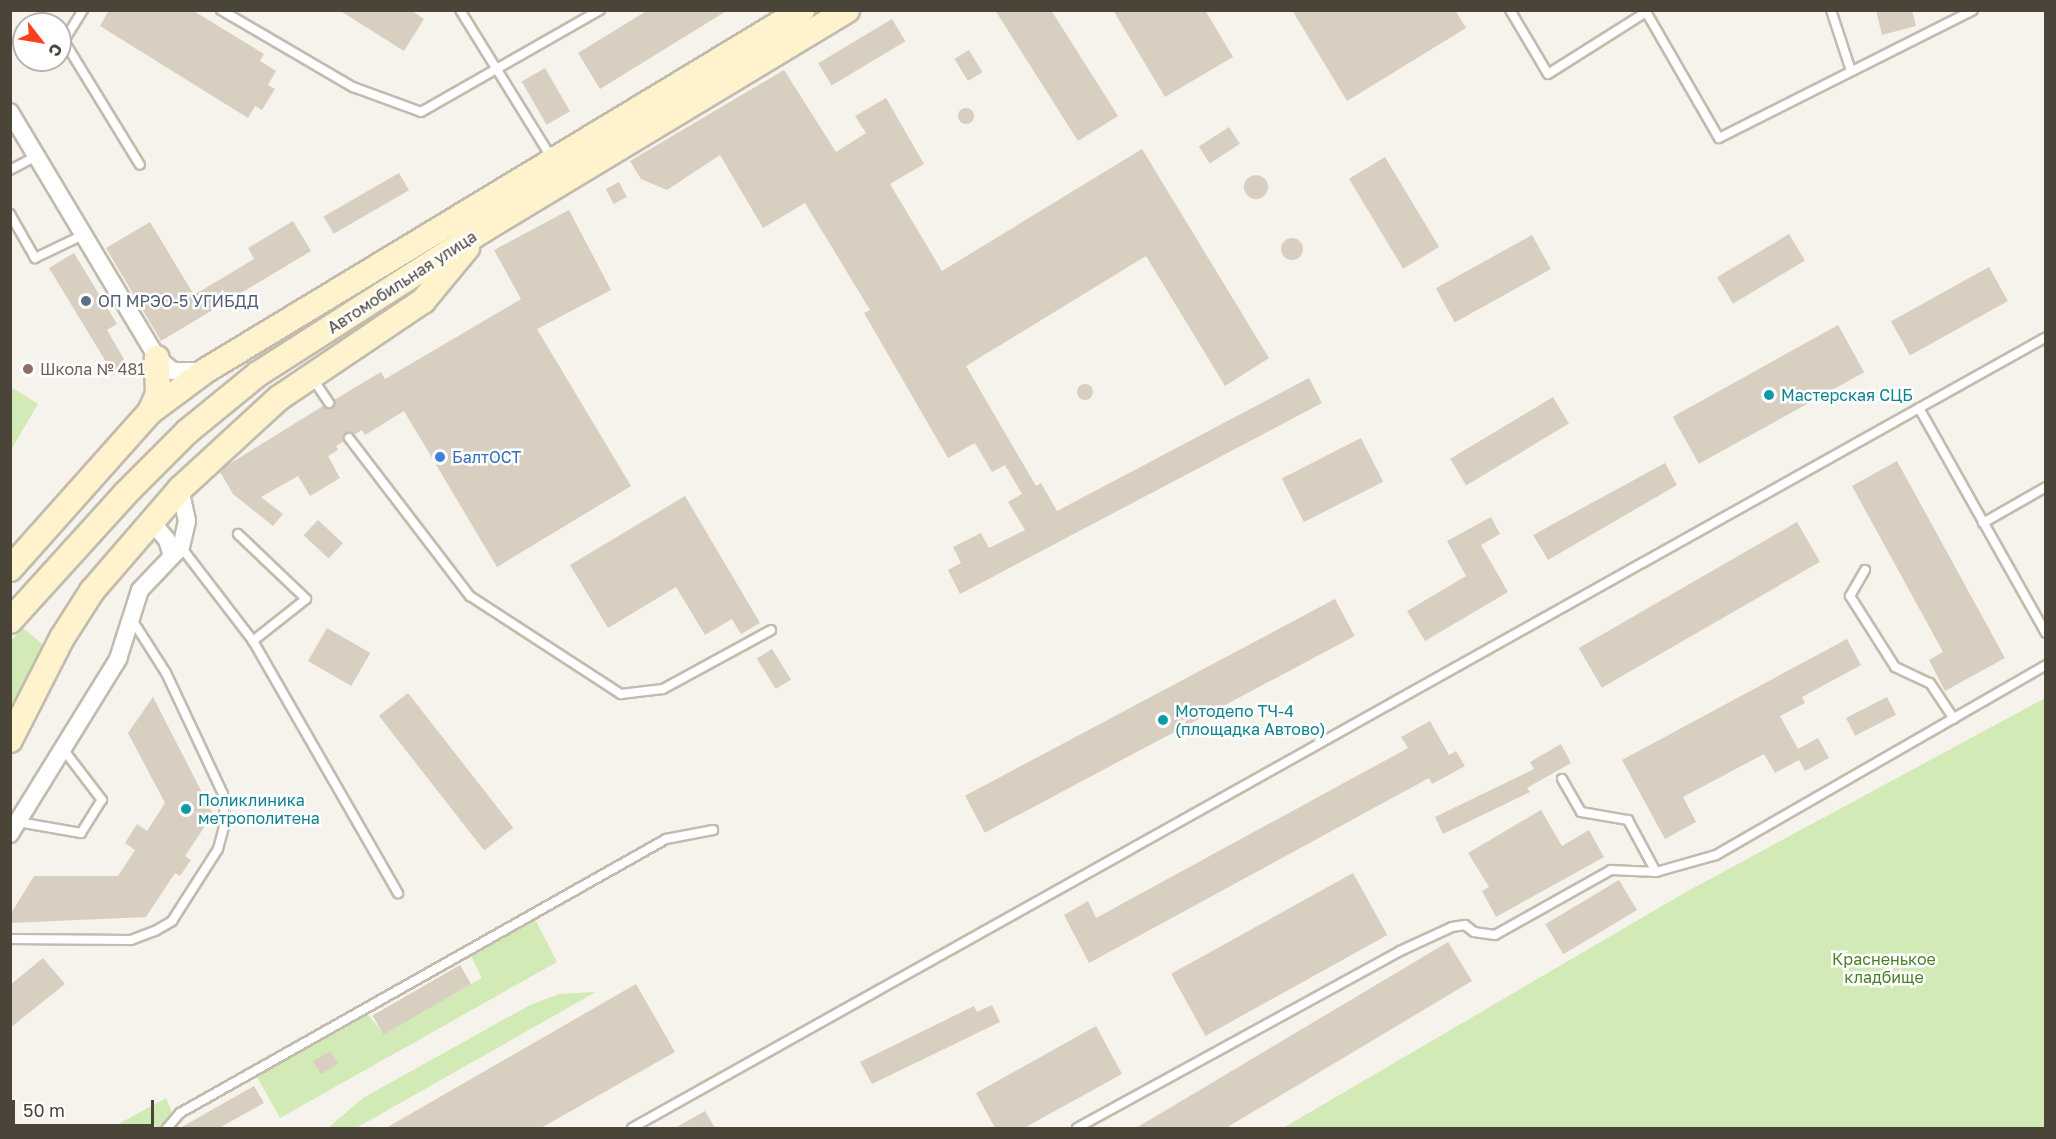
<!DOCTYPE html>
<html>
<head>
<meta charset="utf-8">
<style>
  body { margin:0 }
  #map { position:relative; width:2056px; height:1139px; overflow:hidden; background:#f6f3ec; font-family:"Golos Text",sans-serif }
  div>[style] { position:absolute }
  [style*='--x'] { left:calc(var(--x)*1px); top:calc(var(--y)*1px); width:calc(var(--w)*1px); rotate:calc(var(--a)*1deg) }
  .green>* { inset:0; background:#d2eab5 }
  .building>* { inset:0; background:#d8cfc1; transform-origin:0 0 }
  .round { border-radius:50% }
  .roads { filter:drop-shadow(2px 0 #c2bbae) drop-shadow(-2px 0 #c2bbae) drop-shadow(0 2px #c2bbae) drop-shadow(0 -2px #c2bbae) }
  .service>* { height:8px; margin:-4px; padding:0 4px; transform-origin:4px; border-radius:4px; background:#fff }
  .minor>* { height:16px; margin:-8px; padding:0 8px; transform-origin:8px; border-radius:8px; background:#fff }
  .secondary>* { height:24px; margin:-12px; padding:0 12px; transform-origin:12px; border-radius:12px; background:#fff3cd }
  .dots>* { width:16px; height:16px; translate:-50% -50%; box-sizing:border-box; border:3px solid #fff; border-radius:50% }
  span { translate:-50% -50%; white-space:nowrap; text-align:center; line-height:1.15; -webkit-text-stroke:5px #fff; paint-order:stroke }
  .street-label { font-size:16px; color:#4b4439 }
  .service-label { font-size:16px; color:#4e5e75 }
  .left { translate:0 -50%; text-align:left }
  .education-label { font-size:16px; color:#785e54 }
  .culture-label { font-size:16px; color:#0d838f }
  .shop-label { font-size:16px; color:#366cbe }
  .park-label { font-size:16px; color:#4a7f2a }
  .frame { position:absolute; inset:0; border:12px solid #4b4439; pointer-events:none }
  .north { position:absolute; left:12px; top:12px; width:60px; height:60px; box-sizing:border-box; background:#fff; border:2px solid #b7b4b0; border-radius:50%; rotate:121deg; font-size:16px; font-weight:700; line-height:24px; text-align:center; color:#4b4439 }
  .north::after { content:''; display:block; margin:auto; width:21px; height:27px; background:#fc3f1d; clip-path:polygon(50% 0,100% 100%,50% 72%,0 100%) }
  .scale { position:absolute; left:12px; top:1100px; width:142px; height:27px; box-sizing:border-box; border:3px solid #4b4439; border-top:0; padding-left:8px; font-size:18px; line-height:21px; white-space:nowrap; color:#4b4439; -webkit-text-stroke:4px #fff; paint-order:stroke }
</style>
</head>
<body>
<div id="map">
  <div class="green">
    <i style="clip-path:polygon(11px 387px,38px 404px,11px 450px)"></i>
    <i style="clip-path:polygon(22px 627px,47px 648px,11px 730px,11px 641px)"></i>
    <i style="clip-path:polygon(2045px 698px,2045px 1128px,1283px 1128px,1686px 892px)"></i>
    <i style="clip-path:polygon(535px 919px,557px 962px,280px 1118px,256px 1075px,366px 1012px,383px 1033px,471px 984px,482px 978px,471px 956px)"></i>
    <i style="clip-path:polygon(596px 992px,356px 1128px,328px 1128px,363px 1098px,528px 1006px,559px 994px)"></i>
    <i style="clip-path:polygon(166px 1098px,172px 1113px,160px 1128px,111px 1128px)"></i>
  </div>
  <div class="building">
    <i style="clip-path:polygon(109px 10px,192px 10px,264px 54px,260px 61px,276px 71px,268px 85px,275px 89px,262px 110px,255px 106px,248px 118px,100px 26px)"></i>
    <i style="clip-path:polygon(339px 10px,411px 10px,424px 19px,404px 51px)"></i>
    <i style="clip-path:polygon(648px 10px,728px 10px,600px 89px,578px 53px)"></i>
    <i style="clip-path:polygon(995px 10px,1051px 10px,1118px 116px,1078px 141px)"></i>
    <i style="clip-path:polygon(1113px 10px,1205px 10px,1233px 57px,1165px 97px)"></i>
    <i style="clip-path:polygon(1292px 10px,1455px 10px,1466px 28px,1347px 101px)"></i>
    <i style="clip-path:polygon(1876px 10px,1912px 10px,1916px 26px,1882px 35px)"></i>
    <i style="left:892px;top:19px;width:26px;height:86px;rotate:59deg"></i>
    <i style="left:969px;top:50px;width:26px;height:17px;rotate:59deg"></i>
    <i style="left:545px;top:68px;width:50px;height:27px;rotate:60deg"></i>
    <i style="clip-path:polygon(784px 70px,836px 152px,866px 133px,855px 116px,886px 98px,924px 164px,890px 184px,942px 271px,1142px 149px,1269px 358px,1225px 386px,1146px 256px,966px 366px,1036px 486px,1041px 483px,1057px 511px,1309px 378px,1322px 403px,960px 594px,948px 570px,961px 563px,953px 547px,981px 533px,989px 548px,1025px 530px,1008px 502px,1022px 494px,1005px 465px,992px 472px,975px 443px,948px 458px,864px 313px,870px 310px,805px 203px,763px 228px,720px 155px,667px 190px,641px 179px,630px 161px)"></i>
    <i class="round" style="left:958px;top:108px;width:16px;height:16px"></i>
    <i style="left:1229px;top:127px;width:20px;height:36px;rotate:57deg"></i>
    <i style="left:1385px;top:157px;width:105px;height:42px;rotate:59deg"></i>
    <i style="left:399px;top:173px;width:20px;height:87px;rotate:60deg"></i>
    <i class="round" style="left:1244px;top:175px;width:24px;height:24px"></i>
    <i style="left:619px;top:182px;width:17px;height:15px;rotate:62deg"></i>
    <i style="clip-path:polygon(569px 210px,611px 290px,537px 329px,631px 486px,497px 567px,404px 411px,365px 435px,362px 430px,354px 435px,345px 433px,344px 441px,336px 446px,338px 450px,328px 456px,340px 478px,310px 496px,298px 476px,261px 497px,283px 514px,273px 526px,233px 494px,220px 472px,226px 466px,323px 406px,332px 409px,334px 400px,381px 372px,385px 379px,521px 299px,494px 250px)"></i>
    <i style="clip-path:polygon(293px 221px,311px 251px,161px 341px,106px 248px,150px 222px,194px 295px,254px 259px,248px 248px)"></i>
    <i style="left:1789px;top:234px;width:31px;height:84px;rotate:59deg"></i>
    <i style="left:1532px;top:235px;width:39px;height:110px;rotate:61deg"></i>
    <i class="round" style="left:1281px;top:238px;width:22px;height:22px"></i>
    <i style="clip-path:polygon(74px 253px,117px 324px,107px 330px,128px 366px,114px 375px,49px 268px)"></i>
    <i style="left:1989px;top:267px;width:39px;height:112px;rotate:61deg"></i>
    <i style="left:1838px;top:325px;width:54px;height:189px;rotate:61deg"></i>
    <i class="round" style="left:1077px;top:384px;width:16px;height:16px"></i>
    <i style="left:1553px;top:397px;width:31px;height:120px;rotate:59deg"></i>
    <i style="left:1361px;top:438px;width:49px;height:89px;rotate:63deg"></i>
    <i style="clip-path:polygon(1897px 461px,2005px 658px,1945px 691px,1929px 660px,1943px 652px,1852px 486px)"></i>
    <i style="clip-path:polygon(1665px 463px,1677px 485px,1548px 560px,1533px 535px)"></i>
    <i style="clip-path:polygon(685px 496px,760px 623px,741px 634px,732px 619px,705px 635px,676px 587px,608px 628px,570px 565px)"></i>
    <i style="clip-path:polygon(1491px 517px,1500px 534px,1481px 545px,1508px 592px,1425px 641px,1407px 611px,1466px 576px,1447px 541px)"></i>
    <i style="left:318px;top:520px;width:34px;height:21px;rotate:43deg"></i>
    <i style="left:1797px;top:522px;width:46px;height:252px;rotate:60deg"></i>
    <i style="left:1335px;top:599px;width:42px;height:419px;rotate:62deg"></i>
    <i style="left:327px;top:628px;width:50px;height:38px;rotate:30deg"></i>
    <i style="clip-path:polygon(1847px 639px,1861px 665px,1802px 697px,1805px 703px,1780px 716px,1798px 749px,1818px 738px,1829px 758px,1805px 771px,1799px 760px,1775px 773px,1764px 754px,1683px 797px,1696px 822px,1665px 839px,1622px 760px)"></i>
    <i style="left:772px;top:649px;width:36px;height:18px;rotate:58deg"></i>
    <i style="left:408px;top:693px;width:171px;height:37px;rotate:52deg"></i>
    <i style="clip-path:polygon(153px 697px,213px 814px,185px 856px,191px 860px,180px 876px,175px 873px,146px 917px,10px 923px,10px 915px,34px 876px,118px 876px,135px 850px,125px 843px,137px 824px,147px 831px,165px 803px,128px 733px)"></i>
    <i style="left:1887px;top:697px;width:20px;height:46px;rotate:63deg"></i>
    <i style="clip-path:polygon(1430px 721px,1449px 755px,1456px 751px,1465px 766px,1432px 784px,1429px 778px,1089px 963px,1064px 915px,1088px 901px,1096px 918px,1408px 748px,1401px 737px)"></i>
    <i style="clip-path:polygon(1561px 744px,1571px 763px,1527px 788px,1530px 792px,1443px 834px,1435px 817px,1534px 769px,1530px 762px)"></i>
    <i style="clip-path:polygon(1541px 810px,1562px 846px,1589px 830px,1604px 857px,1496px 917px,1482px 891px,1489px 887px,1468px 853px)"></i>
    <i style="left:1353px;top:873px;width:71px;height:208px;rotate:61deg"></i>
    <i style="left:1619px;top:880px;width:35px;height:86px;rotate:59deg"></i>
    <i style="clip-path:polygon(1448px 942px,1472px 981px,1226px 1128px,1136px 1128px)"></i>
    <i style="clip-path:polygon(43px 958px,65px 984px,10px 1028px,10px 985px)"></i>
    <i style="left:460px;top:965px;width:22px;height:101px;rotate:60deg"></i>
    <i style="clip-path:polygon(636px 984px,675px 1052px,541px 1128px,386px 1128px)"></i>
    <i style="clip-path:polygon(992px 1005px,1000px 1022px,872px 1084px,860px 1062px,974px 1006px,977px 1012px)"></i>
    <i style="clip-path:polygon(1096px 1026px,1122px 1074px,1024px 1128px,995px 1128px,976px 1093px)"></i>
    <i style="left:330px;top:1051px;width:15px;height:20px;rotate:58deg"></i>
    <i style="clip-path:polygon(254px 1086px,264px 1103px,219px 1128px,180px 1128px)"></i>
    <i style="clip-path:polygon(705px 1111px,715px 1128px,675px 1128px)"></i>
  </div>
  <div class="roads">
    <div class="service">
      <i style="--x:83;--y:10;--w:36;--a:122"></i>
      <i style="--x:64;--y:41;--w:145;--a:58.5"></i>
      <i style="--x:221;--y:10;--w:153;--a:30.3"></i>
      <i style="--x:353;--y:87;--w:72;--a:20.2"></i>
      <i style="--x:421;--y:112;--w:206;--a:-29.7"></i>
      <i style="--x:460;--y:10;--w:176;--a:58.2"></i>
      <i style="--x:1510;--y:10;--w:74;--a:59.3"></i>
      <i style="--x:1548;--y:74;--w:116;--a:-32.3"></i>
      <i style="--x:1645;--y:10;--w:148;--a:60"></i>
      <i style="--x:1719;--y:138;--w:284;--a:-26.7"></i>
      <i style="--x:1831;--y:10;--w:64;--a:71.8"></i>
      <i style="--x:10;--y:170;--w:30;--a:-28"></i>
      <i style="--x:10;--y:214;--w:51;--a:60.4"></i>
      <i style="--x:35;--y:258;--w:53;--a:-25.6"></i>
      <i style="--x:313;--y:379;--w:29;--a:56"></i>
      <i style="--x:1919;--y:408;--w:258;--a:60.6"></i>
      <i style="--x:349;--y:438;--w:199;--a:52.6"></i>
      <i style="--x:470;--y:596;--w:180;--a:33"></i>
      <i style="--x:621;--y:694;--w:42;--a:-6.8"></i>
      <i style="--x:663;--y:689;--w:123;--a:-28.6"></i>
      <i style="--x:1983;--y:523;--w:73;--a:-29.7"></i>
      <i style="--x:238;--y:534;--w:94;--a:43.7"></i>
      <i style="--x:306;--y:599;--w:68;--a:141.6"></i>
      <i style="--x:181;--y:547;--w:118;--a:52.5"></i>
      <i style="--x:253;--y:641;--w:291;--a:60.1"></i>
      <i style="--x:1865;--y:570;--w:30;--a:120"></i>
      <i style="--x:1850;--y:596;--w:84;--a:57.6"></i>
      <i style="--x:1895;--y:667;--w:38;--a:25"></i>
      <i style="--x:1930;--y:683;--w:43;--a:56.3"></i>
      <i style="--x:1562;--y:779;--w:38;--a:60"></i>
      <i style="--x:1581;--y:812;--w:48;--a:9.7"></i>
      <i style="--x:1628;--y:820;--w:59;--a:61.7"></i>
      <i style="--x:1656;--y:872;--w:62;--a:-15.8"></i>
      <i style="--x:1716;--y:855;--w:381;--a:-29.9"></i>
      <i style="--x:18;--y:822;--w:64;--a:9.9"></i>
      <i style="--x:81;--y:833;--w:39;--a:-58"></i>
      <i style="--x:102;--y:800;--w:64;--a:-127.4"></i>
      <i style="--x:10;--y:939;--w:121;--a:0.5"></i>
      <i style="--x:131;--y:940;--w:26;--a:-21"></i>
      <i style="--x:155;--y:931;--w:20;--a:-30"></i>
      <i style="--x:172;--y:921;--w:85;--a:-57.4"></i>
      <i style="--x:218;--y:849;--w:27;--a:-75"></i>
      <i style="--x:225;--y:823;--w:29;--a:-94"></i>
      <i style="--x:223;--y:794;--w:134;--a:-115.2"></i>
      <i style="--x:166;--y:673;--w:65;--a:-122.5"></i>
      <i style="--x:167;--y:1128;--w:20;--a:-49"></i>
      <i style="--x:180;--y:1113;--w:558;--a:-29.41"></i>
      <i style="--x:666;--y:839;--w:48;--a:-10.8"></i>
      <i style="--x:632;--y:1128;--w:1620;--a:-29.22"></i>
      <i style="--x:1077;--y:1128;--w:368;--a:-28.7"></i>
      <i style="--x:1400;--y:951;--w:57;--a:-24.8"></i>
      <i style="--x:1452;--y:927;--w:13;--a:-9"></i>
      <i style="--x:1465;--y:925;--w:11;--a:38"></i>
      <i style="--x:1474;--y:932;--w:21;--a:8"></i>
      <i style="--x:1495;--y:935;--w:133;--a:-29.3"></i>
      <i style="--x:1611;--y:870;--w:45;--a:2.5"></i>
    </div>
    <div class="minor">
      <i style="--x:10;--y:112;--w:287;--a:59.1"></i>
      <i style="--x:157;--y:358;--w:21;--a:39"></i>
      <i style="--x:173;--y:371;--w:31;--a:0"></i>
      <i style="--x:152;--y:522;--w:23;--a:50"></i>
      <i style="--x:167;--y:540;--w:17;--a:73"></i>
      <i style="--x:10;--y:834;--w:206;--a:-58.3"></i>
      <i style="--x:118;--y:659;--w:72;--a:-72.3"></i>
      <i style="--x:140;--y:590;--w:59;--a:-46.4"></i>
      <i style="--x:181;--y:547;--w:27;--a:-77"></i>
      <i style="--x:187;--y:521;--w:33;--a:-102"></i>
    </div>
    <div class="secondary">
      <i style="--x:150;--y:412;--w:20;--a:-66"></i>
      <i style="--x:158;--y:394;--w:36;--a:-92"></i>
      <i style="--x:10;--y:569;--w:210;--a:-48.3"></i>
      <i style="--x:150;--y:412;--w:69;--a:-36.7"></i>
      <i style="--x:205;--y:371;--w:698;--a:-31.16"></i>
      <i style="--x:10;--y:621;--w:171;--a:-47.8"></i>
      <i style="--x:125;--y:494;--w:89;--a:-45"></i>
      <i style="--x:188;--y:431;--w:90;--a:-39.2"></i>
      <i style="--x:258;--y:374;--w:267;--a:-32.6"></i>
      <i style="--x:483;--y:230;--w:425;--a:-31.1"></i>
      <i style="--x:10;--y:740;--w:114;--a:-63"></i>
      <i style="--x:62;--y:638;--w:56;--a:-57.4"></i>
      <i style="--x:92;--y:591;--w:135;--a:-49.2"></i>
      <i style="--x:180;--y:489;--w:134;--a:-42.6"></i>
      <i style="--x:279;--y:398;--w:174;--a:-34"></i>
      <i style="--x:423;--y:301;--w:69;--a:-50.3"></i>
    </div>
  </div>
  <div class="dots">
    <i style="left:86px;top:301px;background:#5c6f8a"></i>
    <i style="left:28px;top:369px;background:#8d6e63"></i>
    <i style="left:1769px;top:395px;background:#0f9aa8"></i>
    <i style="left:440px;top:457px;background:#3f7fe0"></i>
    <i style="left:1163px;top:720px;background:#0f9aa8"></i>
    <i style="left:186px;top:809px;background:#0f9aa8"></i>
  </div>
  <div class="street-label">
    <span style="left:402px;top:282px;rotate:-33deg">Автомобильная улица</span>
  </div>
  <div class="service-label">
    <span class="left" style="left:98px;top:301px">ОП МРЭО-5 УГИБДД</span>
  </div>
  <div class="education-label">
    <span class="left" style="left:40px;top:369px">Школа № 481</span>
  </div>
  <div class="culture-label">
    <span class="left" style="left:1781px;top:395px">Мастерская СЦБ</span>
    <span class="left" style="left:1175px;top:720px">Мотодепо ТЧ-4<br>(площадка Автово)</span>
    <span class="left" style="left:198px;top:809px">Поликлиника<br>метрополитена</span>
  </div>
  <div class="shop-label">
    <span class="left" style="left:452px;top:457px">БалтОСТ</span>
  </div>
  <div class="park-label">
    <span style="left:1884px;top:968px">Красненькое<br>кладбище</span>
  </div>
  <div class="frame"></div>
  <div class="north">С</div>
  <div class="scale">50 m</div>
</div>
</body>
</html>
